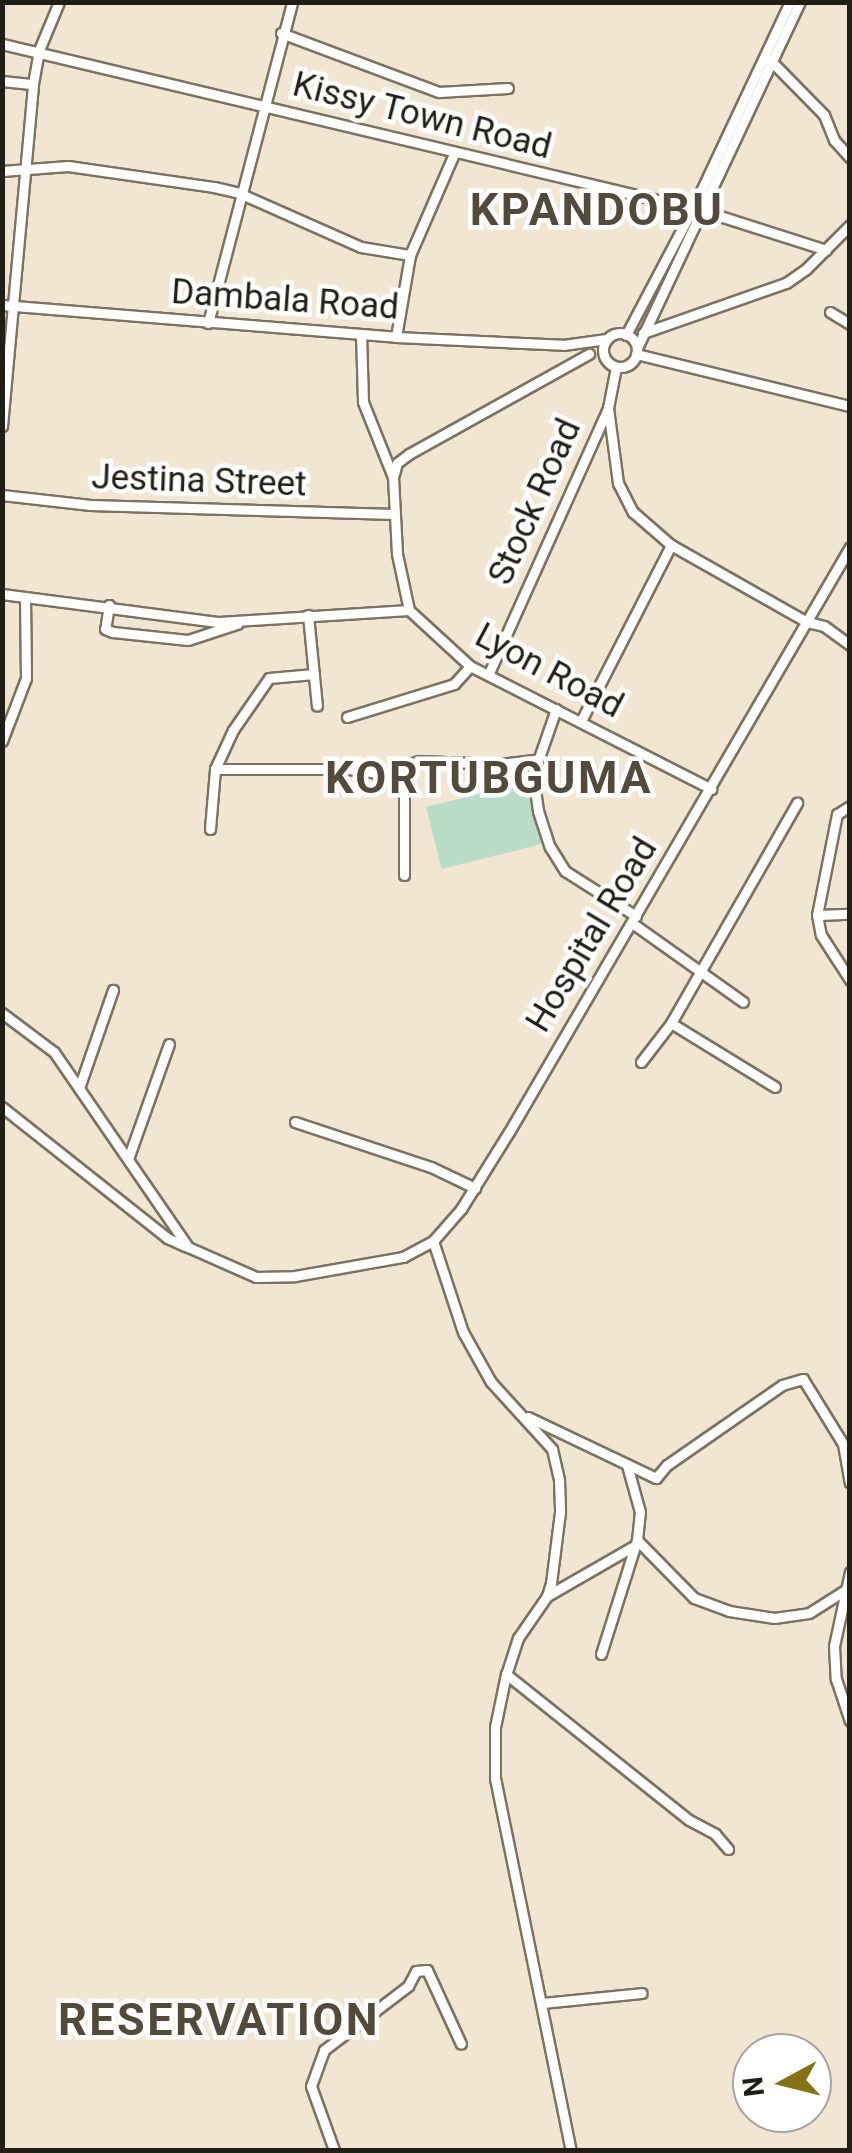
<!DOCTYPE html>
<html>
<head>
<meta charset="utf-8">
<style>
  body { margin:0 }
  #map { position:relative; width:852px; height:2153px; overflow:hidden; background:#f0e6d1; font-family:Roboto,sans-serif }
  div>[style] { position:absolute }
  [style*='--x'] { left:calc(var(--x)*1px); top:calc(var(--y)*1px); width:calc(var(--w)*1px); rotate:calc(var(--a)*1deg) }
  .green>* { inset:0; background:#b8dcc6; transform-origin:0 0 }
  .roads { filter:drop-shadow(2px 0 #7b7360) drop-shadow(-2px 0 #7b7360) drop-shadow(0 2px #7b7360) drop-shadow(0 -2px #7b7360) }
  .minor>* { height:9px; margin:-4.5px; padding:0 4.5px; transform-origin:4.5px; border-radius:4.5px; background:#fff }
  .minor>.ring { margin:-4.5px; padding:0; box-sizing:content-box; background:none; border:9px solid #fff; border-radius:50% }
  span { translate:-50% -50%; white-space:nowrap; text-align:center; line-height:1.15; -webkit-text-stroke:9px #fff; paint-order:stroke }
  .street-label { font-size:35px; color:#211e16 }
  .district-label { font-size:45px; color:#534b3a; font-weight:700; letter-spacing:2.5px }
  .frame { position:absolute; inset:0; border:5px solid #211e16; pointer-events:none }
  .north { position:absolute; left:732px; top:2033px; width:100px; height:100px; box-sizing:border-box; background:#fff; border:2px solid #a6a5a2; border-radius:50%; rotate:263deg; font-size:28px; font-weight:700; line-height:40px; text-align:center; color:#211e16 }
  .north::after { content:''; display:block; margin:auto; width:35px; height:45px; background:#857214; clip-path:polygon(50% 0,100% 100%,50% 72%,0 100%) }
</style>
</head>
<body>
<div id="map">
  <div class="green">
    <i style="left:526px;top:782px;width:64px;height:103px;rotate:76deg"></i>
  </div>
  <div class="roads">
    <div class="minor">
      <i style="--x:281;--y:33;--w:169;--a:20.5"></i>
      <i style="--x:439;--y:92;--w:69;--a:-3.3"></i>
      <i style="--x:2;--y:44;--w:722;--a:13.38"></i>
      <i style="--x:704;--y:211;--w:128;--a:17.7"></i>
      <i style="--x:771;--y:61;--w:76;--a:45.5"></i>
      <i style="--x:824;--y:115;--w:27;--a:68"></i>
      <i style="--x:834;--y:140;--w:24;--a:48"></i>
      <i style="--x:2;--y:81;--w:31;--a:6"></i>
      <i style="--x:2;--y:171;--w:66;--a:-4.3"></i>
      <i style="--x:68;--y:166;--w:148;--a:8.2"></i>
      <i style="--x:214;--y:187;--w:26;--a:13"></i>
      <i style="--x:239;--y:193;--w:133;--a:23.9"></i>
      <i style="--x:361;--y:247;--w:50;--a:9.3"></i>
      <i style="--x:2;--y:305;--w:395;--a:4.6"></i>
      <i style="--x:396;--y:337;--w:167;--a:2.7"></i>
      <i style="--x:563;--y:345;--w:44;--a:-7.8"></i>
      <i style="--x:830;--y:312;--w:23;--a:31"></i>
      <i style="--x:208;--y:323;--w:332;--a:-75.3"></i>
      <i style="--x:643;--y:333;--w:151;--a:-19.3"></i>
      <i style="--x:786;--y:283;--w:24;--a:-35"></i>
      <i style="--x:806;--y:269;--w:62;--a:-45"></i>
      <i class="ring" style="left:603px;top:333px;width:25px;height:25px"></i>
      <i style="--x:361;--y:334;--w:68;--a:88.3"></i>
      <i style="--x:363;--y:402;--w:81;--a:68.2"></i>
      <i style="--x:393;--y:477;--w:77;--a:87"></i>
      <i style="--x:397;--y:554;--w:57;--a:77.9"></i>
      <i style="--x:409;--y:610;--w:83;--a:42.6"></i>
      <i style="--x:470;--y:666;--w:271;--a:27"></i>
      <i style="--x:626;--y:335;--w:144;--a:-62.2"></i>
      <i style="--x:693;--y:208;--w:228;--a:-64.8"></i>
      <i style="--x:396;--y:337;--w:83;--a:-80.3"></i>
      <i style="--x:410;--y:255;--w:110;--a:-66.5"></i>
      <i style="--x:637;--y:348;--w:382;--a:-64.8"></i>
      <i style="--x:636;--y:354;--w:220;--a:13.7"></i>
      <i style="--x:608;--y:408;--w:76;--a:82.4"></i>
      <i style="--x:618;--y:483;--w:33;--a:63"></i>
      <i style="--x:633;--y:512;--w:50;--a:41"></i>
      <i style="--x:671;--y:545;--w:156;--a:29.5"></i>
      <i style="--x:807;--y:622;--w:17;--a:13"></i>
      <i style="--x:824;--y:626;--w:32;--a:36"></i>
      <i style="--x:2;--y:426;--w:343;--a:-84.8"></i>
      <i style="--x:33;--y:84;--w:35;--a:-80"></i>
      <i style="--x:39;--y:50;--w:52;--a:-67.4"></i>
      <i style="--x:394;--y:474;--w:11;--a:-75"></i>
      <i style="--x:397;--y:463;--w:15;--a:-37"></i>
      <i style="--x:409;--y:454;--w:206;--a:-29.1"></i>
      <i style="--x:2;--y:495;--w:89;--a:6.5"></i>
      <i style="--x:90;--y:505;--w:304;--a:1.7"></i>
      <i style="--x:2;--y:594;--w:219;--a:7.4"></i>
      <i style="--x:219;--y:622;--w:190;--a:-3.6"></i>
      <i style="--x:109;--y:605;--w:24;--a:99"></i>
      <i style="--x:105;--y:629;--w:9;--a:21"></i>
      <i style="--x:113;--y:632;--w:75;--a:6.1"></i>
      <i style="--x:188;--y:640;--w:52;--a:-18.1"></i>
      <i style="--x:308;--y:615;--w:91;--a:84.4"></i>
      <i style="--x:489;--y:673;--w:290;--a:-65.8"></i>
      <i style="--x:608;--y:408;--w:42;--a:-79"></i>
      <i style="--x:556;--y:709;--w:70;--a:109.2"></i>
      <i style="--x:533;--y:775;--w:36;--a:82"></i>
      <i style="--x:538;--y:811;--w:38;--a:72"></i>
      <i style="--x:550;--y:847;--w:28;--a:58"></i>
      <i style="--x:565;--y:871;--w:84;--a:32.4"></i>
      <i style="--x:347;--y:717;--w:112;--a:-17.1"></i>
      <i style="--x:454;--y:684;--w:24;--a:-48"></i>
      <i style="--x:581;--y:721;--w:198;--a:-62.9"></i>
      <i style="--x:2;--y:741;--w:67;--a:-69.1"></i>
      <i style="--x:26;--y:678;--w:79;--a:-90.7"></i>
      <i style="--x:404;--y:768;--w:107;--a:90"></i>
      <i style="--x:215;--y:769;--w:134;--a:0"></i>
      <i style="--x:349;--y:769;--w:37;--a:8"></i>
      <i style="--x:386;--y:774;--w:35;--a:-22"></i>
      <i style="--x:419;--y:761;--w:81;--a:2.1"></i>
      <i style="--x:500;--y:764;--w:38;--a:-7"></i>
      <i style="--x:850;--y:806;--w:15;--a:148"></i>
      <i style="--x:837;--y:814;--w:103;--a:101.2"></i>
      <i style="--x:817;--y:915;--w:20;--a:79"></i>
      <i style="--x:821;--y:935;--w:54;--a:57.2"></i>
      <i style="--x:210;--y:829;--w:60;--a:-85.2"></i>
      <i style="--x:215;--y:769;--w:43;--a:-65.2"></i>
      <i style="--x:233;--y:730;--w:63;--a:-55.3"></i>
      <i style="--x:269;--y:678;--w:45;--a:-5.1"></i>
      <i style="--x:817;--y:915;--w:33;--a:-2"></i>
      <i style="--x:632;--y:923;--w:136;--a:35.4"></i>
      <i style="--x:2;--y:1013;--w:65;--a:36.9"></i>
      <i style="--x:54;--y:1052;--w:237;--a:55.5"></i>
      <i style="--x:188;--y:1247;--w:74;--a:23.8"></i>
      <i style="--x:256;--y:1277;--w:39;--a:-1"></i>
      <i style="--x:295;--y:1276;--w:110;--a:-10"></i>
      <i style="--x:403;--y:1257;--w:34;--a:-28"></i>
      <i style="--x:433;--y:1241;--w:43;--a:-48.8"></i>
      <i style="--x:461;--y:1209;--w:91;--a:-58.1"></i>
      <i style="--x:509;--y:1132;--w:677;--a:-59.76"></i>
      <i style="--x:671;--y:1023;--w:122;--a:31.6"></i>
      <i style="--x:641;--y:1062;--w:49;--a:-52.4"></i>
      <i style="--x:671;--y:1023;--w:254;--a:-60.2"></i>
      <i style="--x:79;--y:1088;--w:104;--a:-70.9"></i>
      <i style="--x:2;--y:1107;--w:211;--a:38.4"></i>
      <i style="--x:167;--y:1238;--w:20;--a:24"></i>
      <i style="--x:295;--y:1122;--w:143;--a:18.3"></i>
      <i style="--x:431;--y:1167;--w:49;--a:25.5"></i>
      <i style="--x:128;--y:1159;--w:122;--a:-70.4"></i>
      <i style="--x:433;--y:1241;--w:96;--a:71.8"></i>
      <i style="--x:463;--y:1332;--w:57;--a:60.8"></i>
      <i style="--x:491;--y:1382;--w:91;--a:47.7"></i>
      <i style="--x:552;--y:1449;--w:32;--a:77"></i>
      <i style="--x:559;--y:1480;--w:32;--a:88"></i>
      <i style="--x:560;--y:1512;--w:72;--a:97.2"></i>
      <i style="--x:551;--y:1583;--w:14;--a:107"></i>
      <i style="--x:547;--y:1596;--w:51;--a:124.6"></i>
      <i style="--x:518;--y:1638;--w:38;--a:108"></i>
      <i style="--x:506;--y:1674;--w:54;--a:101.7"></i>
      <i style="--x:495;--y:1727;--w:51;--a:90"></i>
      <i style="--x:495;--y:1778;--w:380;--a:78.5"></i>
      <i style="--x:528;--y:1417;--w:142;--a:25.5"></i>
      <i style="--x:656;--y:1478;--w:17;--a:-50"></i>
      <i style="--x:667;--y:1465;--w:140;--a:-34.8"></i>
      <i style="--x:782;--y:1385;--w:22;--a:-16"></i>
      <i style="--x:803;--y:1379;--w:76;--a:58.4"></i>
      <i style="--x:843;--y:1444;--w:39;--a:80"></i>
      <i style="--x:637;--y:1540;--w:81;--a:45.5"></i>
      <i style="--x:694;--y:1598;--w:37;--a:20"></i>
      <i style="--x:729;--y:1611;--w:46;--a:8.8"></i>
      <i style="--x:774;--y:1618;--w:35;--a:-8"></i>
      <i style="--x:809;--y:1613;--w:49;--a:-32.4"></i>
      <i style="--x:850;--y:1572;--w:76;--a:102.2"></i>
      <i style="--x:834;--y:1646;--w:33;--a:87"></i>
      <i style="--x:836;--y:1679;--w:44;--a:71.6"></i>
      <i style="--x:547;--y:1596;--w:100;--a:-29.9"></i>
      <i style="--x:601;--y:1654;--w:120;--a:-72.5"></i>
      <i style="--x:637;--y:1540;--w:28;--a:-84"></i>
      <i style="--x:640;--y:1512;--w:49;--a:-105.5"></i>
      <i style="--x:506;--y:1674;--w:234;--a:38.6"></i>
      <i style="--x:689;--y:1820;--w:30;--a:28"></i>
      <i style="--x:715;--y:1834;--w:20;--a:49"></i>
      <i style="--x:542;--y:2003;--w:100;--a:-5.7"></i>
      <i style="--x:334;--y:2150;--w:68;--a:-109.8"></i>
      <i style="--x:311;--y:2086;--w:38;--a:-70"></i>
      <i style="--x:324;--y:2050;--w:106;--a:-37.3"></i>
      <i style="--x:408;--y:1986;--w:17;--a:-62"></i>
      <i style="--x:416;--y:1971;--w:11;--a:-5"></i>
      <i style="--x:427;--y:1970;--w:81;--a:65.3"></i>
    </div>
  </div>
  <div class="street-label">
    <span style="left:422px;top:116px;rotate:14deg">Kissy Town Road</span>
    <span style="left:285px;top:300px;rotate:4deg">Dambala Road</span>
    <span style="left:199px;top:481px;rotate:2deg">Jestina Street</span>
    <span style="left:535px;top:502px;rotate:-66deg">Stock Road</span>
    <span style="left:549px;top:671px;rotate:28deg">Lyon Road</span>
    <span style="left:592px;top:935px;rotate:-59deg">Hospital Road</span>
  </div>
  <div class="district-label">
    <span style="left:597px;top:210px">KPANDOBU</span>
    <span style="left:489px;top:778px">KORTUBGUMA</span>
    <span style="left:219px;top:2020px">RESERVATION</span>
  </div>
  <div class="frame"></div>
  <div class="north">N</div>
</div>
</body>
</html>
